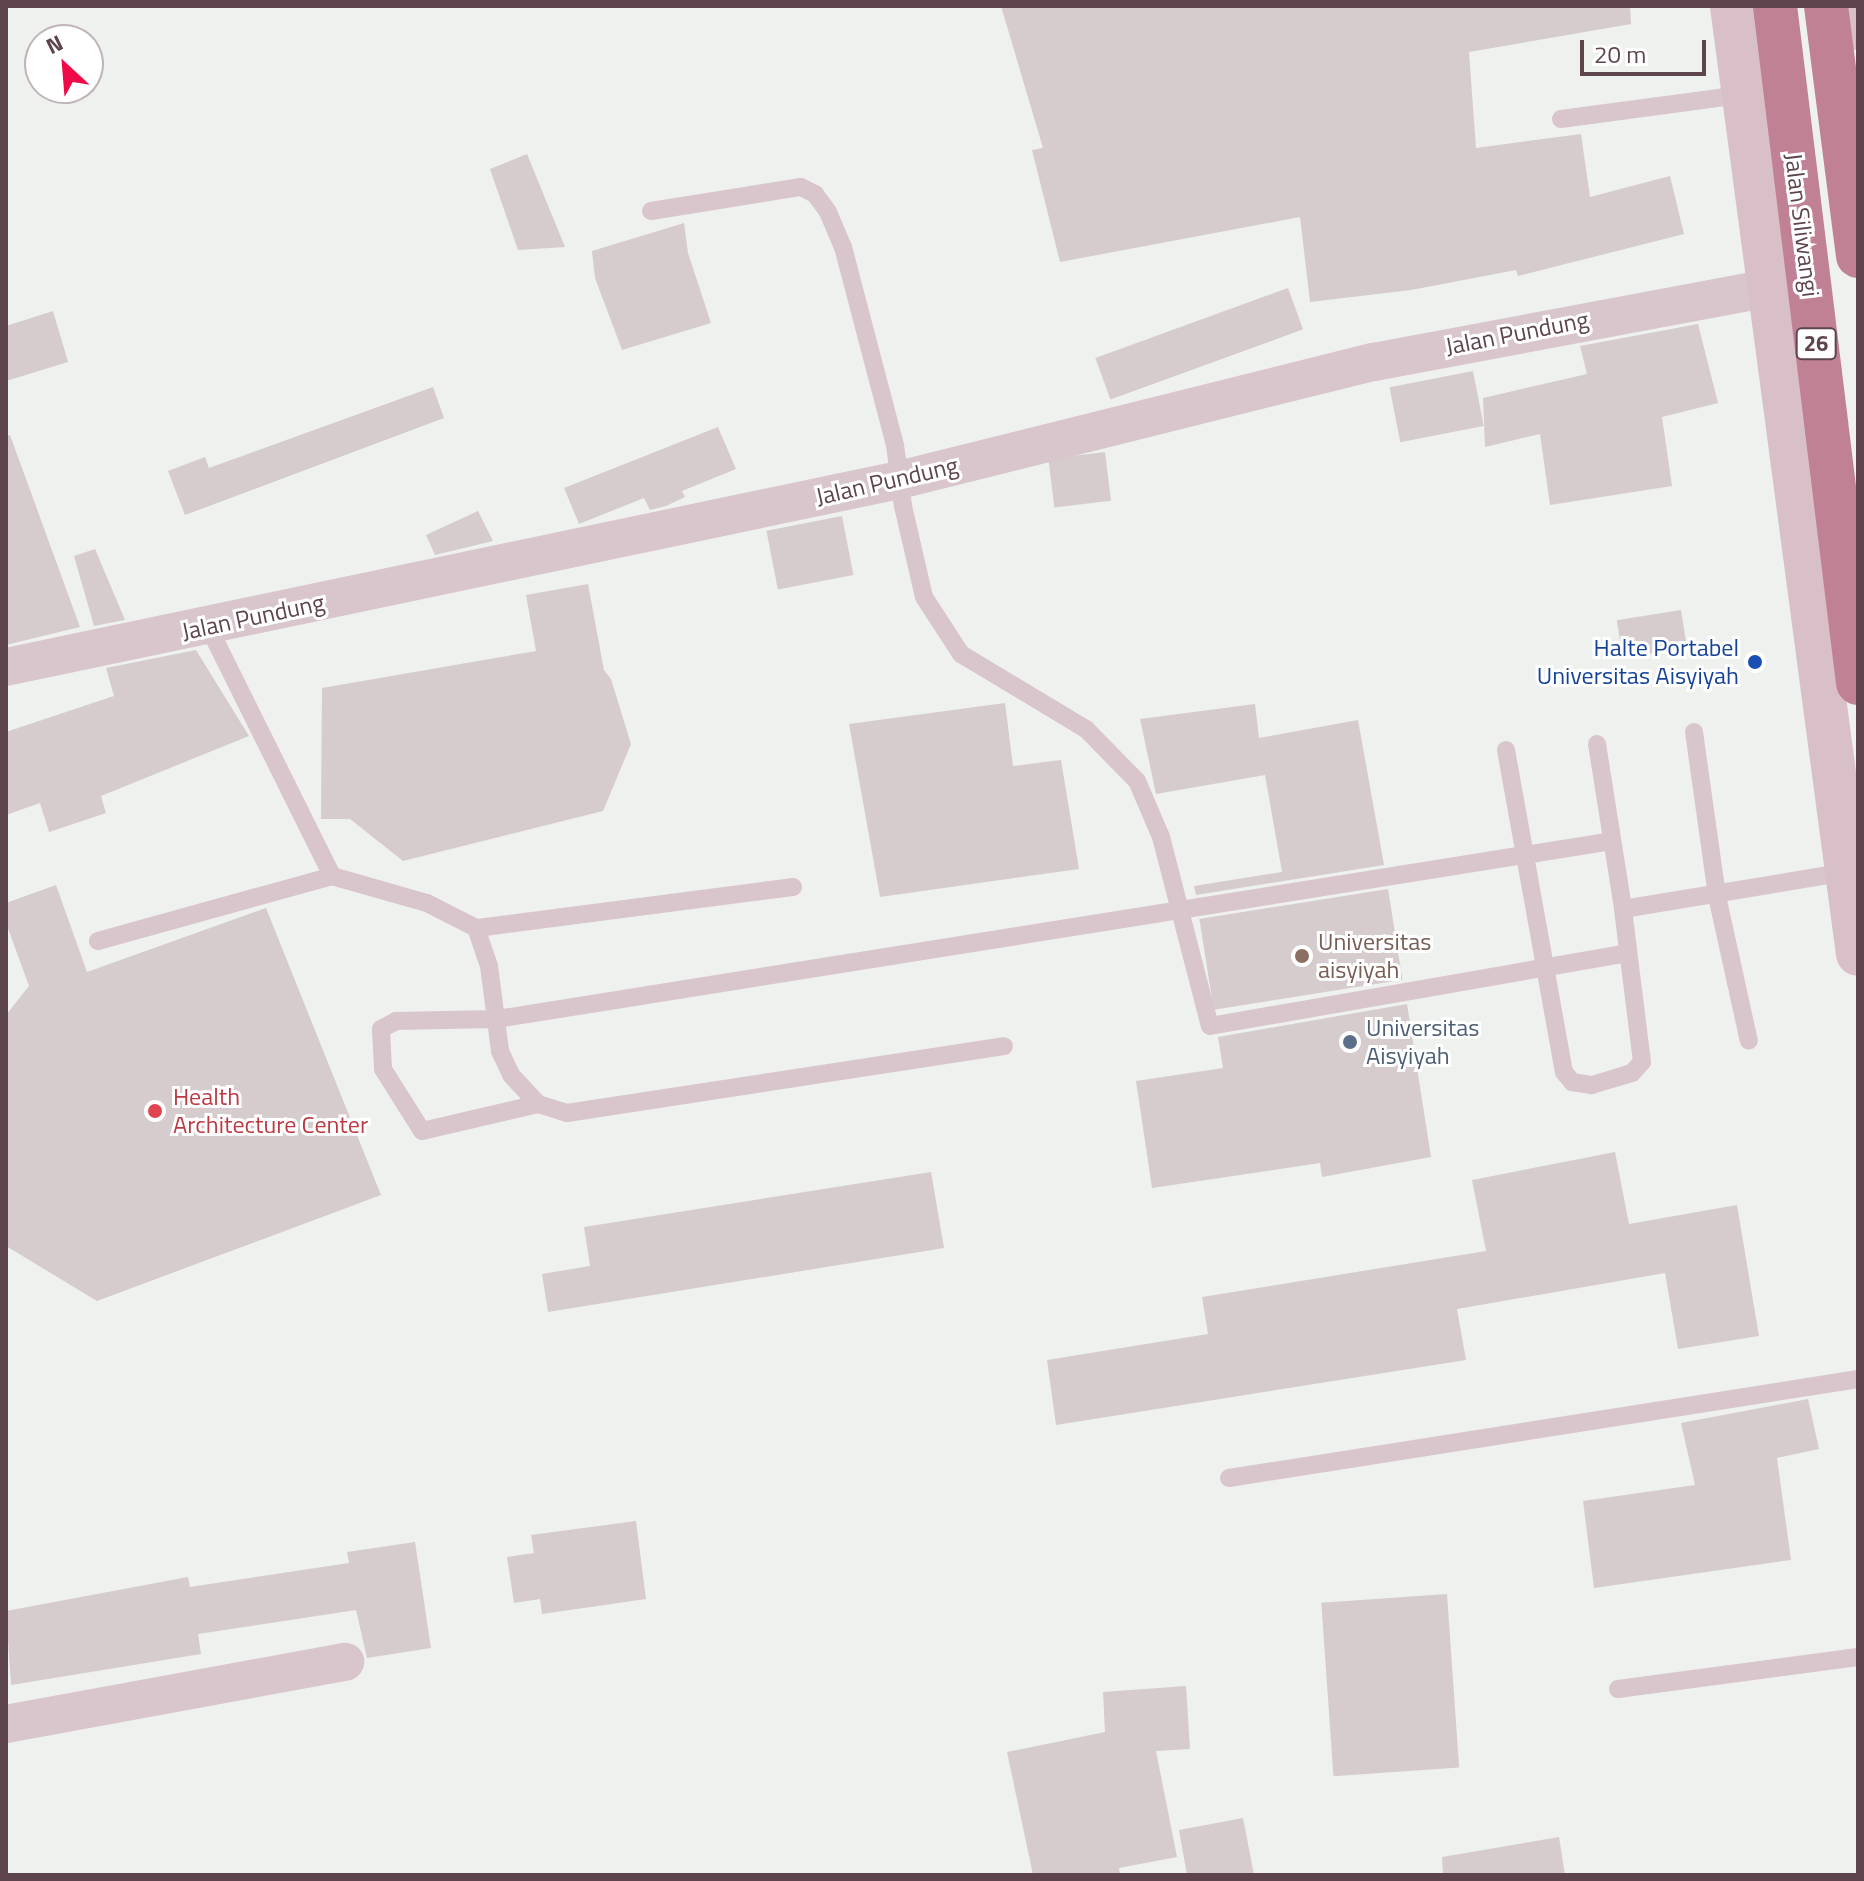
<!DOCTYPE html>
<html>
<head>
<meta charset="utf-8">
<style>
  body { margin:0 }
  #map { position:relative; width:1864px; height:1881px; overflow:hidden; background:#eef1ee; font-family:"Titillium Web",sans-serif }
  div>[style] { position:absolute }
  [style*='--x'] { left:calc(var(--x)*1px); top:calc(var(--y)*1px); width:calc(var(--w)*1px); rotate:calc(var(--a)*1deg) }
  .building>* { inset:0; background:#d6ccce; transform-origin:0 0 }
  .lane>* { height:18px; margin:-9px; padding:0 9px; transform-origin:9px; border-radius:9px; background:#d9c6cd }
  .street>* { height:38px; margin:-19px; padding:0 19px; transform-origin:19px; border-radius:19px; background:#d9c6cd }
  .secondary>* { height:44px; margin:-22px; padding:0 22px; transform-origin:22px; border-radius:22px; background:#d9bfc7 }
  .highway>* { height:44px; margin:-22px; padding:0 22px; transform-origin:22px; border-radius:22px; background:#c18195 }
  .dots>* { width:22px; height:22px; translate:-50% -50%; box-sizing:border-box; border:4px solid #fff; border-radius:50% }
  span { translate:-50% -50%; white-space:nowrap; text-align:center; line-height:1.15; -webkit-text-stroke:6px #fff; paint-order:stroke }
  .shield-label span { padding:2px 6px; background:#fff; border:2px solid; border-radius:6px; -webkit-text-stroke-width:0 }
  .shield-label { font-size:22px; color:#5d444d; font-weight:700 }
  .street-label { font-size:24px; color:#5d444d }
  .transit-label { font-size:24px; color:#164399 }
  .right { translate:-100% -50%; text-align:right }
  .education-label { font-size:24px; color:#785e54 }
  .left { translate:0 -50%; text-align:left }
  .service-label { font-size:24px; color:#4e5e75 }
  .health-label { font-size:24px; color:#be3a42 }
  .frame { position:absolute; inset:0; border:8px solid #5d444d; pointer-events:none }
  .north { position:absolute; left:24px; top:24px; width:80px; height:80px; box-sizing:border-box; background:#fff; border:2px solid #beb4b8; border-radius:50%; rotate:334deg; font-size:22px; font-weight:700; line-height:32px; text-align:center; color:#5d444d }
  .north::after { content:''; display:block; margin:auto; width:28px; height:36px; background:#ef0947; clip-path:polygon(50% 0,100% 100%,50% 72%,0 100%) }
  .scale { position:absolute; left:1580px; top:40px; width:126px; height:36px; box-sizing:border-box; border:4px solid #5d444d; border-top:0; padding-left:10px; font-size:24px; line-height:28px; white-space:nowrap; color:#5d444d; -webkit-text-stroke:6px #fff; paint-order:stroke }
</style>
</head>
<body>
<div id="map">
  <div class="building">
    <i style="clip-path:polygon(1001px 6px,1630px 6px,1631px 24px,1469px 52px,1476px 148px,1581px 134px,1590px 197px,1670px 176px,1684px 234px,1518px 276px,1516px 270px,1411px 290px,1310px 302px,1300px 217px,1060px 262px,1032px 150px,1043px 148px)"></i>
    <i style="clip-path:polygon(527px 154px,565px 247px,518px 250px,490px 169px)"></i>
    <i style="clip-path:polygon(684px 223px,688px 253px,711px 323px,622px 350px,595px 278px,592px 251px)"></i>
    <i style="left:1288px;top:288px;width:44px;height:205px;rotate:70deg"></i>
    <i style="clip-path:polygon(53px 311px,68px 362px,6px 381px,6px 326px)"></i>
    <i style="clip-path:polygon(1698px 324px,1718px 403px,1662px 417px,1672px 486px,1550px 505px,1540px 434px,1485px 447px,1483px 398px,1587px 374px,1580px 346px)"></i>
    <i style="left:1473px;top:371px;width:56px;height:85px;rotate:79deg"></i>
    <i style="clip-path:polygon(433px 387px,444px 418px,185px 515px,168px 471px,205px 457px,209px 468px)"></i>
    <i style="clip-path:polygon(718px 427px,736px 469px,682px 491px,685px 497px,666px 506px,650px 510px,644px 498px,579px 524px,564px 488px)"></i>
    <i style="clip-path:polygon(10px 435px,80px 627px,6px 645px,6px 436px)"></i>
    <i style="left:1105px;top:452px;width:49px;height:57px;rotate:83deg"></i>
    <i style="clip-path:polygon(478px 511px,493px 541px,435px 555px,426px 535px)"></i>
    <i style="left:842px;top:516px;width:60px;height:77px;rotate:79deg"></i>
    <i style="clip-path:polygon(95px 549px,125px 620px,94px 626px,74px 556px)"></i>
    <i style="clip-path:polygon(588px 584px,604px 670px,611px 679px,631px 744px,603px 811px,403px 861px,350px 819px,321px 819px,322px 688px,536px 651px,526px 595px)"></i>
    <i style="left:1681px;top:610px;width:38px;height:65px;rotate:81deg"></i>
    <i style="clip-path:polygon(196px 650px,249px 736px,101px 796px,106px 813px,49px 832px,40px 803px,6px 815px,6px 732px,114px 696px,106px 668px)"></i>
    <i style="clip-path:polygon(1005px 703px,1013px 766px,1061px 760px,1079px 869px,880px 897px,849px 724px)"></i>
    <i style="clip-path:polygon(1255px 704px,1259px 738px,1358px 720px,1384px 865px,1196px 895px,1194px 886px,1282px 872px,1265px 775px,1156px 794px,1140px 719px)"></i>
    <i style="clip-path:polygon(56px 885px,87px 972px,266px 908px,381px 1195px,97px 1301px,6px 1246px,6px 1015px,29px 986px,6px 923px,6px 903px)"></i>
    <i style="left:1388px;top:889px;width:92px;height:191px;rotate:81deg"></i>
    <i style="clip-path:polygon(1407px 1004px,1431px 1157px,1322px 1177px,1320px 1163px,1152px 1188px,1136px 1081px,1223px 1068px,1218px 1037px)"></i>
    <i style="clip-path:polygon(1615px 1152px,1629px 1224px,1737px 1205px,1759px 1336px,1678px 1349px,1665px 1273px,1457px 1309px,1466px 1360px,1056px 1425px,1047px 1360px,1208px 1334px,1202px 1297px,1486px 1251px,1472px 1180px)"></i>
    <i style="clip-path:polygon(931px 1172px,944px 1248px,548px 1312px,542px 1274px,590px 1266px,584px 1227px)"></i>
    <i style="clip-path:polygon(1808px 1399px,1819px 1449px,1777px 1458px,1791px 1560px,1594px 1588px,1583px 1501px,1695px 1485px,1681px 1423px)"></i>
    <i style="clip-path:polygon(636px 1521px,646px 1599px,542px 1614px,540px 1599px,514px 1603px,507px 1557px,534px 1553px,531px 1535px)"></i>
    <i style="clip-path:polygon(415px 1542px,431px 1648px,367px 1658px,356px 1610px,198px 1634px,201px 1654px,11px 1685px,6px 1611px,188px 1577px,190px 1587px,349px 1563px,347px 1552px)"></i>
    <i style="left:1447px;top:1594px;width:174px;height:126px;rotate:86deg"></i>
    <i style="clip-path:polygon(1186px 1686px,1190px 1749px,1156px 1751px,1177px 1857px,1119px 1868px,1120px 1875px,1033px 1875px,1007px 1752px,1105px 1732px,1103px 1692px)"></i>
    <i style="clip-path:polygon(1243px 1818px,1254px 1875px,1187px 1875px,1179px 1830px)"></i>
    <i style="clip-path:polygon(1559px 1837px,1565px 1875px,1443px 1875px,1442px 1857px)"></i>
  </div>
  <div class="lane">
    <i style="--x:1561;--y:119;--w:182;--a:-7.6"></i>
    <i style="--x:651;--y:211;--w:152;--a:-9.1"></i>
    <i style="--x:801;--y:187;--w:16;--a:27"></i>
    <i style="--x:815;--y:194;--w:22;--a:54"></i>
    <i style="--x:828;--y:212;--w:38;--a:67"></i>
    <i style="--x:843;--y:247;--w:205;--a:75.3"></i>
    <i style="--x:895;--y:445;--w:62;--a:82.5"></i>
    <i style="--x:903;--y:506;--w:93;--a:77"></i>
    <i style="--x:924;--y:597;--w:68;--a:57"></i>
    <i style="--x:961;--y:654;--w:146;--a:31"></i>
    <i style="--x:1086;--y:729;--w:73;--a:45.6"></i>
    <i style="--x:1137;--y:781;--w:61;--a:66.8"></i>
    <i style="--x:1161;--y:837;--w:195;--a:75.5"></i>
    <i style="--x:1210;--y:1026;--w:424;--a:-9.9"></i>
    <i style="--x:209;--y:628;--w:277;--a:63.6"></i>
    <i style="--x:1694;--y:732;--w:166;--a:82"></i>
    <i style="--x:1717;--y:896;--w:148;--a:77.6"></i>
    <i style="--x:1597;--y:744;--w:167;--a:81"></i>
    <i style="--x:1506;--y:750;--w:327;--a:79.8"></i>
    <i style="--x:1564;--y:1072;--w:13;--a:51"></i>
    <i style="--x:1572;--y:1082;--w:20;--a:9"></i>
    <i style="--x:1592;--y:1085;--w:42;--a:-16.7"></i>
    <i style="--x:1632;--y:1073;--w:15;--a:-48"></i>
    <i style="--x:1642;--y:1062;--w:154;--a:-97.1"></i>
    <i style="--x:1623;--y:909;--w:227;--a:-9.4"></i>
    <i style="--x:793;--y:887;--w:320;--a:172.6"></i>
    <i style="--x:476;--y:928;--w:40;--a:71.1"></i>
    <i style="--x:489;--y:966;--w:86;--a:82.6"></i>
    <i style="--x:500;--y:1051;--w:26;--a:65"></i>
    <i style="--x:511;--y:1075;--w:40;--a:47"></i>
    <i style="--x:538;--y:1104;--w:30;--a:17"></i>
    <i style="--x:567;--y:1113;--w:442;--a:-8.7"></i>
    <i style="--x:98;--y:941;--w:243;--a:-15.5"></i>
    <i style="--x:332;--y:876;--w:99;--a:15.9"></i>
    <i style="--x:427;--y:903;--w:55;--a:27"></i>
    <i style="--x:538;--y:1104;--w:119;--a:166.9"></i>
    <i style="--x:422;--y:1131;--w:73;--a:-122.2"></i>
    <i style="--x:383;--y:1069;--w:40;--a:-92.9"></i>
    <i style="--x:381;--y:1029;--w:17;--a:-28"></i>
    <i style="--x:396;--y:1021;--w:101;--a:-1.1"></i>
    <i style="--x:497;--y:1019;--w:1129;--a:-9.07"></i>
    <i style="--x:1229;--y:1478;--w:637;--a:-8.94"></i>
    <i style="--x:1618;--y:1689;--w:242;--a:-7.6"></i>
  </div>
  <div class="street">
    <i style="--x:6;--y:667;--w:912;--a:-11.83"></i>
    <i style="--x:899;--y:480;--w:489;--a:-14"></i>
    <i style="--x:1374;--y:362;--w:398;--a:-10.6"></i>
    <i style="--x:6;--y:1724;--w:345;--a:-10.4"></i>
  </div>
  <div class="secondary">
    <i style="--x:1732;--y:6;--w:956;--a:82.43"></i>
    <i style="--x:1856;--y:6;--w:22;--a:85"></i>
  </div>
  <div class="highway">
    <i style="--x:1775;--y:6;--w:682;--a:83.01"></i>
    <i style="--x:1826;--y:6;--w:252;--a:82.7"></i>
  </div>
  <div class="dots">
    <i style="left:1755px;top:662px;background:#1a4fb4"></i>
    <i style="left:1302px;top:956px;background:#8d6e63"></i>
    <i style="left:1350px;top:1042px;background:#5c6f8a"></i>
    <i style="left:155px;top:1111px;background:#e0444e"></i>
  </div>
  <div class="shield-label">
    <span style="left:1816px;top:344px">26</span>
  </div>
  <div class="street-label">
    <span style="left:1802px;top:225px;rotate:83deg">Jalan Siliwangi</span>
    <span style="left:1517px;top:333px;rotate:-11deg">Jalan Pundung</span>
    <span style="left:887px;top:481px;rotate:-13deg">Jalan Pundung</span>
    <span style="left:253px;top:617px;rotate:-12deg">Jalan Pundung</span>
  </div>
  <div class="transit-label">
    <span class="right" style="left:1739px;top:662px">Halte Portabel<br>Universitas Aisyiyah</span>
  </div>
  <div class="education-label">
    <span class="left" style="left:1318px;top:956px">Universitas<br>aisyiyah</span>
  </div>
  <div class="service-label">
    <span class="left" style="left:1366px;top:1042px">Universitas<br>Aisyiyah</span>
  </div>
  <div class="health-label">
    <span class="left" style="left:173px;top:1111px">Health<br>Architecture Center</span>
  </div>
  <div class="frame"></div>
  <div class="north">N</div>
  <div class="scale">20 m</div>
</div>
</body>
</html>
